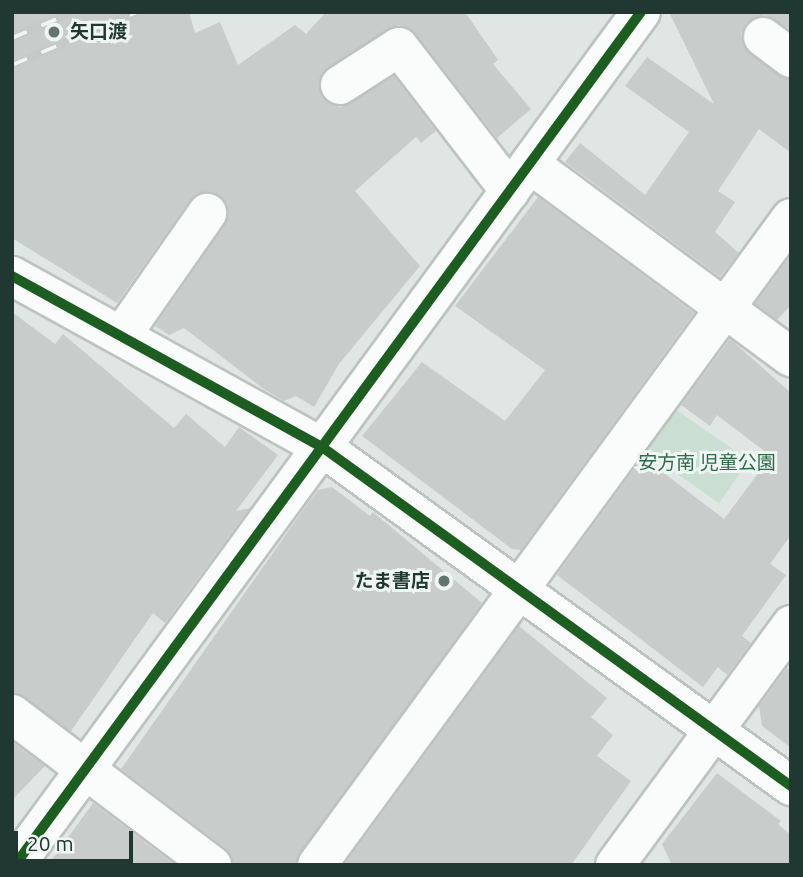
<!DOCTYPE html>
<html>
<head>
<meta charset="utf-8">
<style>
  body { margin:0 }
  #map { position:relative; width:803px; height:877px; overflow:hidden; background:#e0e6e3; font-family:Ubuntu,"Noto Sans JP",sans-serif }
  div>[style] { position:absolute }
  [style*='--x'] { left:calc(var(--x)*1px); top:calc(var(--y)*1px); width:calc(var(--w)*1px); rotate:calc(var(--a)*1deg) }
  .green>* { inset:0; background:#cadfd1; transform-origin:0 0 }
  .building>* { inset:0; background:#c8cdcb }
  .roads { filter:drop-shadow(2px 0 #bdc3c0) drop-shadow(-2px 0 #bdc3c0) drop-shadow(0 2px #bdc3c0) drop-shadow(0 -2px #bdc3c0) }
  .minor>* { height:38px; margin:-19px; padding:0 19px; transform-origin:19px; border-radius:19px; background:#fafbfb }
  .rail>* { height:8px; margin-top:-4px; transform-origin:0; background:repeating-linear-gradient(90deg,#eef5f2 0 16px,#c5c9c8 0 32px); box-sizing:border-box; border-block:2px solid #c5c9c8 }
  .cycleway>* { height:10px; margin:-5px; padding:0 5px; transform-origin:5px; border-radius:5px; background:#1b5e20 }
  .dots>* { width:19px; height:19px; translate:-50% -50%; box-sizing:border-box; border:4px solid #eef5f2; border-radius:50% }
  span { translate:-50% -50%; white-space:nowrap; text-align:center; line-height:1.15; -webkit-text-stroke:6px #eef5f2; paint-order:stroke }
  .poi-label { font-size:19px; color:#213732; font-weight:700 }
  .left { translate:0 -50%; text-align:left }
  .right { translate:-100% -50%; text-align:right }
  .park-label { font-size:19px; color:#2e6a48 }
  .frame { position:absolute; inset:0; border:14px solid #213732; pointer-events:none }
  .scale { position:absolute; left:14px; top:831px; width:119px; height:32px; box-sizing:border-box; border:4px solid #213732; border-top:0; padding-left:9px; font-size:21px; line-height:24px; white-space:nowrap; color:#213732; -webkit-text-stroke:5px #eef5f2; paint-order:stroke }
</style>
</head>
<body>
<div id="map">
  <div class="green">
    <i style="left:671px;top:406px;width:95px;height:52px;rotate:35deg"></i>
  </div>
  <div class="building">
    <i style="clip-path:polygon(12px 12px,189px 12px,195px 33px,220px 22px,238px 65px,295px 25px,306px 34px,326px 12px,465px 12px,498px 60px,493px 64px,531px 109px,497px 138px,416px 34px,398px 25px,321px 74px,321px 96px,340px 107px,394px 76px,436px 131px,421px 143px,416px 137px,355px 191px,420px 266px,339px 364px,314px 407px,296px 396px,284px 401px,265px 390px,184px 328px,169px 335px,155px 326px,225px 225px,227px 204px,219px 195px,198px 193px,190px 200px,117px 303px,12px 238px)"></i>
    <i style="clip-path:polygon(669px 12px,791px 12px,791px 30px,765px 15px,746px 23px,741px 34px,750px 54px,791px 79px,791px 153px,759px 129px,718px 191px,735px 202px,715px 232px,739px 253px,720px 277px,565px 162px,580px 143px,645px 195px,689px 132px,625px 86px,647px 57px,714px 104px)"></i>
    <i style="clip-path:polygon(538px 197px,694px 313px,521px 550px,512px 549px,362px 436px,422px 362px,505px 421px,545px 370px,455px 306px)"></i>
    <i style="clip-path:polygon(791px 255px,791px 305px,777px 320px,755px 304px)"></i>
    <i style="clip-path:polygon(12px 312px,55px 344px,63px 334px,174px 428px,186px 414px,225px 447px,239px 427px,278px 455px,236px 511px,250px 508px,165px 623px,153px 613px,71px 731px,12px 693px)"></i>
    <i style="clip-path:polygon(730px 339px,791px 393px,791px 535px,770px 564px,786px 575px,742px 636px,751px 643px,727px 675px,718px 667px,703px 687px,557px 575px,643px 457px,724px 519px,771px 456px,717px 415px,710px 426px,681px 405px)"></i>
    <i style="clip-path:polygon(332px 487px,370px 516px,373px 512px,482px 603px,295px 865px,233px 865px,225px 848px,121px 769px,303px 510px,318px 490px)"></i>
    <i style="clip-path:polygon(519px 626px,607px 698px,591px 717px,613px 735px,597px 756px,631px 781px,571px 865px,344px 865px)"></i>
    <i style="clip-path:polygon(787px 668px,791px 671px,791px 748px,762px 726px,759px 706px)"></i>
    <i style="clip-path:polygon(12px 742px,45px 766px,12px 800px)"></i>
    <i style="clip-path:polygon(717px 773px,781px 821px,778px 824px,791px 835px,791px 865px,672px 865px,662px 844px)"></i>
    <i style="clip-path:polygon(93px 803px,175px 865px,48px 865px)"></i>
  </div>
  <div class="roads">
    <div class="minor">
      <i style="--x:763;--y:37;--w:35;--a:37"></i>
      <i style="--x:340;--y:85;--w:70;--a:-32.8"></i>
      <i style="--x:399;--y:47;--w:182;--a:52.4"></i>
      <i style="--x:530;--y:164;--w:325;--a:36.5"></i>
      <i style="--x:12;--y:276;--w:354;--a:28.9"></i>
      <i style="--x:322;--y:447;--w:579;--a:35.86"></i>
      <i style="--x:122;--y:335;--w:149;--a:-55.1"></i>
      <i style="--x:12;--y:714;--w:251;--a:37.1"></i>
      <i style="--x:15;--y:865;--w:1058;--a:-53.73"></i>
      <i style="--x:317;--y:865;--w:802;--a:-53.77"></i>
      <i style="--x:615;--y:865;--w:298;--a:-53.7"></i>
    </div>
  </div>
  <div class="rail">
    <i style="--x:12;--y:38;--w:66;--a:-23.1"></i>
    <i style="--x:12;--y:65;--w:136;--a:-23"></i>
  </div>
  <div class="cycleway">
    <i style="--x:12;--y:276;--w:354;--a:28.9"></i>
    <i style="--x:322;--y:447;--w:579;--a:35.86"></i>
    <i style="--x:15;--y:865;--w:1058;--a:-53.73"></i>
  </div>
  <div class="dots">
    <i style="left:54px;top:32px;background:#647470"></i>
    <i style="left:444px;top:581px;background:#647470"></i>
  </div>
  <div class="poi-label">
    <span class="left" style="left:70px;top:32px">矢口渡</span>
    <span class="right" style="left:430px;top:581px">たま書店</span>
  </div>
  <div class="park-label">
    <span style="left:707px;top:463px">安方南 児童公園</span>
  </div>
  <div class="frame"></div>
  <div class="scale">20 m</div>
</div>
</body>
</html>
